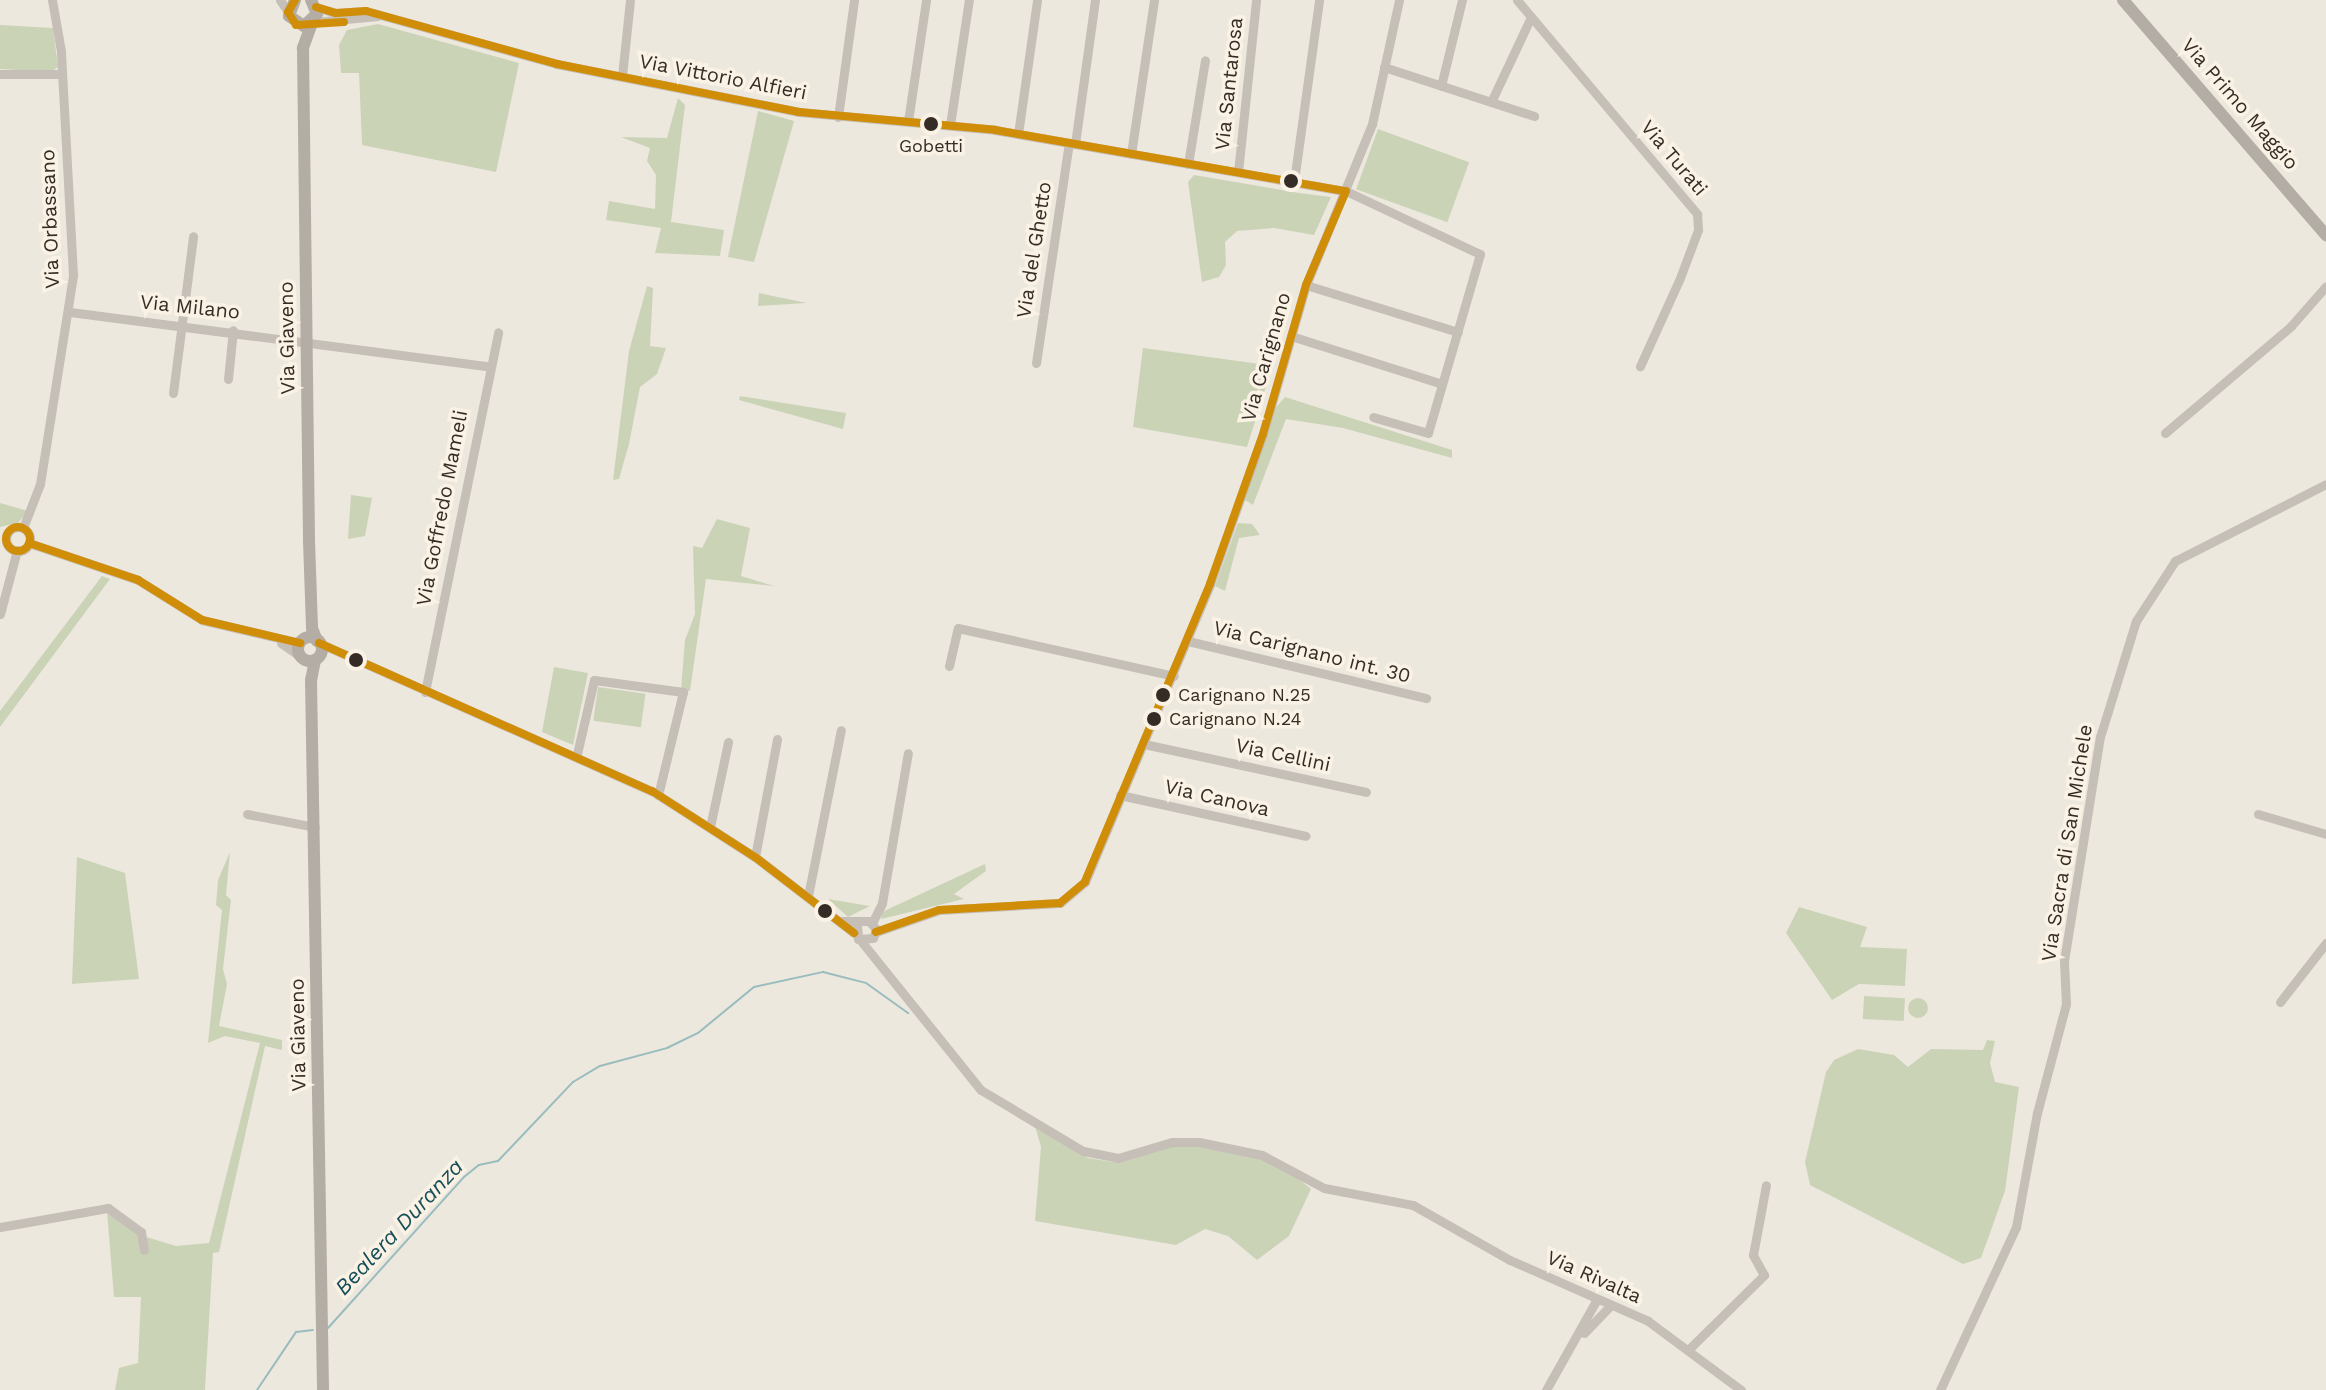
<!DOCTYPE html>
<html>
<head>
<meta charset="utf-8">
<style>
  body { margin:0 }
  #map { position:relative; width:2326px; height:1390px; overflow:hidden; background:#ede8de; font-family:"Work Sans",sans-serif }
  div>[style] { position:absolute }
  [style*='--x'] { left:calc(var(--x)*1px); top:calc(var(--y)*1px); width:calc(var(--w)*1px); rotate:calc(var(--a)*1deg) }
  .green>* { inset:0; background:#cbd3b7; transform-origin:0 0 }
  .round { border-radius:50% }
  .stream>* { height:2px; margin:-1px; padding:0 1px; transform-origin:1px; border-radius:1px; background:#99bcbe }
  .minor>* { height:9px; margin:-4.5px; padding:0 4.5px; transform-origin:4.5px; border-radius:4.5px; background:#c5bfb7 }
  .minor>.ring { margin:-4.5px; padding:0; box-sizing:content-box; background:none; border:9px solid #c5bfb7; border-radius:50% }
  .major>* { height:12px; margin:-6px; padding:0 6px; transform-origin:6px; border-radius:6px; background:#b4ada6 }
  .major>.ring { margin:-6px; padding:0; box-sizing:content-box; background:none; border:12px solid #b4ada6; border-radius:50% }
  .bus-1>* { height:8px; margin:-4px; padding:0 4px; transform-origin:4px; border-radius:4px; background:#d08e08 }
  .bus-1>.ring { margin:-4px; padding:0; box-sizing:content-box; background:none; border:8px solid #d08e08; border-radius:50% }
  .dots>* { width:22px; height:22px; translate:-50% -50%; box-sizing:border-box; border:4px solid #faf2e4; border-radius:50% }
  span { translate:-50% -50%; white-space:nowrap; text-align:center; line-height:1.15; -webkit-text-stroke:7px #faf2e4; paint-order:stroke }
  .bus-label { font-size:18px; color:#362c26 }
  .left { translate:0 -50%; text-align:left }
  .street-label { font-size:20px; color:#362c26 }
  .water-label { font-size:22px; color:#194f5a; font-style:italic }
</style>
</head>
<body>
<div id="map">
  <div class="green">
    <i style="clip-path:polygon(378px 24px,519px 63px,496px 172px,362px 145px,359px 73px,341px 73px,339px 45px,347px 30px)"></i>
    <i style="clip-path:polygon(0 25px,53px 28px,58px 67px,51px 72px,0 69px)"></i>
    <i style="clip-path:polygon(678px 98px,685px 105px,671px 222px,724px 230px,720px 256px,655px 253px,661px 228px,606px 220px,609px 201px,655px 209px,656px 175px,647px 161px,650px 148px,621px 137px,667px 138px)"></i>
    <i style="clip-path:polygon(758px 111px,794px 121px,754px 262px,728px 257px)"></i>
    <i style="left:1378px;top:129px;width:97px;height:64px;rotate:20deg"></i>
    <i style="clip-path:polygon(1194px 175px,1299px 193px,1331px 197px,1314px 235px,1274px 228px,1237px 231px,1225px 242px,1226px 265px,1219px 277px,1202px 282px,1188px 182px)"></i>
    <i style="clip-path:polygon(647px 286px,653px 288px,650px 346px,666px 348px,657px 374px,640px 387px,629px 444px,619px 479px,613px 480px,629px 351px)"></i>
    <i style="clip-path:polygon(759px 293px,807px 303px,758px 306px)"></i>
    <i style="clip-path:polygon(1143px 348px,1260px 364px,1274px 361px,1247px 447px,1133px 427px)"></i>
    <i style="clip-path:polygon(740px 396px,846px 413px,843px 429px,739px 400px)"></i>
    <i style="clip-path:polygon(1285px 397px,1452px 450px,1452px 458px,1343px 428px,1286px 419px,1253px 505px,1245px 500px,1273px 411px)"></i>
    <i style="clip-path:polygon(351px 495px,372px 498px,365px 536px,348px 539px)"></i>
    <i style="clip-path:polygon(0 503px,28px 511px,18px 523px,0 527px)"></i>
    <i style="clip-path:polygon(717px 519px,750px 528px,741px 576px,774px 586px,706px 579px,690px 691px,681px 690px,685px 640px,695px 614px,693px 546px,702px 548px)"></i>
    <i style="clip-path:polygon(1238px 523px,1252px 524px,1260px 535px,1239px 538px,1225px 591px,1215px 586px)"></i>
    <i style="clip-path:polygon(102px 576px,110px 579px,0 727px,0 711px)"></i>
    <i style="clip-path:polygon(554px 667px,588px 673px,573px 745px,542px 732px)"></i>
    <i style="left:598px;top:687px;width:48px;height:34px;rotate:8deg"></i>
    <i style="clip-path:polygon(230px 852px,226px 895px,231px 900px,223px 969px,227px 984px,219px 1026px,282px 1040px,282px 1050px,265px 1046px,219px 1252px,213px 1253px,205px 1390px,115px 1390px,119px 1368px,138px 1363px,141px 1297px,114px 1297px,107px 1211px,140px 1235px,176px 1246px,209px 1243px,260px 1043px,225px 1036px,208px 1043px,222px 910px,216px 905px,218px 880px)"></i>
    <i style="clip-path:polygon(77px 857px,125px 873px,139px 979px,72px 984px)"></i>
    <i style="clip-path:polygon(985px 864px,986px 871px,954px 894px,964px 899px,881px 919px,882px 912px)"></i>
    <i style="clip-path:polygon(828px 899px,870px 906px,848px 917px)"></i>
    <i style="clip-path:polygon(1799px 907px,1867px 927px,1860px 947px,1907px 949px,1905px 986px,1859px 984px,1832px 1000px,1786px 933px)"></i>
    <i style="left:1864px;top:996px;width:41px;height:23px;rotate:3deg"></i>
    <i class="round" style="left:1908px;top:998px;width:20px;height:20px"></i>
    <i style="clip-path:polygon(1987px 1040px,1995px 1041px,1990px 1063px,1995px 1082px,2019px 1087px,2005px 1191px,1981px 1258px,1963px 1264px,1810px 1185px,1805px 1162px,1826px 1072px,1834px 1060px,1858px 1049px,1894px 1055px,1908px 1067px,1931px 1049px,1983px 1050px)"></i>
    <i style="clip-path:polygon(1035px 1126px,1088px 1158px,1113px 1162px,1178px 1144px,1202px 1145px,1250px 1154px,1285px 1168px,1311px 1189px,1289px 1236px,1257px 1260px,1228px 1236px,1205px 1229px,1176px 1245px,1035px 1221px,1041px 1147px)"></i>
  </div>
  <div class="stream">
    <i style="--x:328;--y:1328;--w:203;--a:-48"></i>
    <i style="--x:464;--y:1177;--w:19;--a:-39"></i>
    <i style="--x:479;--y:1165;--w:19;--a:-12"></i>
    <i style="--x:498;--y:1161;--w:109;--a:-46.5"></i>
    <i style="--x:573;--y:1082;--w:31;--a:-31"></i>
    <i style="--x:600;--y:1066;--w:69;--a:-15"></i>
    <i style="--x:667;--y:1048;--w:34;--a:-26"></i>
    <i style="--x:698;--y:1033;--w:72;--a:-39.4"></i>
    <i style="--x:754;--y:987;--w:71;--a:-12.3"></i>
    <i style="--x:823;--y:972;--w:44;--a:14.3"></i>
    <i style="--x:866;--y:983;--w:52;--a:35.5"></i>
    <i style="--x:257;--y:1390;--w:70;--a:-56.1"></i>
    <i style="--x:296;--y:1332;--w:17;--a:-7"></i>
  </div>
  <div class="minor">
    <i style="--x:280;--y:0;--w:14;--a:56"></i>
    <i style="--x:1517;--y:0;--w:280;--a:49.9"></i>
    <i style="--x:1697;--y:214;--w:16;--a:86"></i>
    <i style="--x:1698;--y:230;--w:51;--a:110.6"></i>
    <i style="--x:1680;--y:278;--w:97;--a:114.4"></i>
    <i style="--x:316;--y:7;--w:21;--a:17"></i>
    <i style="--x:336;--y:13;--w:30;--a:-4"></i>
    <i style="--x:366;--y:11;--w:198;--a:15.5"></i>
    <i style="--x:557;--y:64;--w:247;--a:11.2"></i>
    <i style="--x:799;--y:112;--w:197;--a:5.2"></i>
    <i style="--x:995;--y:130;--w:356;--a:9.9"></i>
    <i style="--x:1346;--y:191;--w:148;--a:25.2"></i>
    <i style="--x:1480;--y:254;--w:186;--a:106.2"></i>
    <i style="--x:1428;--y:433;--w:57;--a:-163.8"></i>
    <i style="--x:314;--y:22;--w:64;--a:-5.4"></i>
    <i style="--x:1384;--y:67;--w:158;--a:18.1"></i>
    <i style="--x:0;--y:74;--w:62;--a:0"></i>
    <i style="--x:622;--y:76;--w:76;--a:-84"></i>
    <i style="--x:1441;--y:86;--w:89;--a:-76.3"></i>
    <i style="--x:1491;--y:102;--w:94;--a:-64.8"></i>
    <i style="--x:838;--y:117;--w:118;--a:-82.2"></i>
    <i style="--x:908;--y:121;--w:122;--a:-81.5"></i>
    <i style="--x:950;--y:125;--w:126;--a:-81.4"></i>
    <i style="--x:1018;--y:134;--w:135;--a:-81.9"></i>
    <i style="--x:1075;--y:144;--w:145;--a:-82.1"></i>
    <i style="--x:1131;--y:154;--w:156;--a:-81.5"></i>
    <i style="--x:1188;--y:164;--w:105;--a:-80.7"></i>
    <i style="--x:1238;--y:172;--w:173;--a:-84"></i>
    <i style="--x:1294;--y:181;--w:183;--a:-82.1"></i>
    <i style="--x:1306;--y:285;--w:159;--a:17.2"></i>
    <i style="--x:70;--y:312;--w:421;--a:7.4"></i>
    <i style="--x:1291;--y:336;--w:158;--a:17.6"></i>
    <i style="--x:1036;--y:363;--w:222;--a:-81.5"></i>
    <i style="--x:228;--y:379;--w:49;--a:-84.2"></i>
    <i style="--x:173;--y:393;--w:158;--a:-82.7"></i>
    <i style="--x:2165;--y:433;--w:165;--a:-40.3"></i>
    <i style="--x:2291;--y:326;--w:53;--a:-48.8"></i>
    <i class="ring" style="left:6px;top:527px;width:15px;height:15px"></i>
    <i style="--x:23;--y:528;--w:47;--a:-68.9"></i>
    <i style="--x:40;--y:484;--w:212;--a:-81"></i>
    <i style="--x:73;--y:275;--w:224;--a:-93.1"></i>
    <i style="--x:61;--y:51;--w:52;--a:-100"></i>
    <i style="--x:29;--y:543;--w:115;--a:18.7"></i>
    <i style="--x:138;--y:580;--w:75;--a:32"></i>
    <i style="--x:202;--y:620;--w:101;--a:13.2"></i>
    <i style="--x:0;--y:614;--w:66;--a:-75.1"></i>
    <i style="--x:1188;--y:641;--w:245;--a:13.5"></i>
    <i style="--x:281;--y:643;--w:24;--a:35"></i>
    <i style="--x:319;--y:643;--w:364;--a:24"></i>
    <i style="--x:652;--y:791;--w:122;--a:32.7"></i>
    <i style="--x:755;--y:857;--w:125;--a:37.5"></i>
    <i style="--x:949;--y:666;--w:39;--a:-77"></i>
    <i style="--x:958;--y:628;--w:221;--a:12.5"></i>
    <i style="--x:425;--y:692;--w:367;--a:-78.5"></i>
    <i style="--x:1144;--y:744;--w:227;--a:12.2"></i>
    <i style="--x:577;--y:754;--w:76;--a:-77.1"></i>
    <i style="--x:594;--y:680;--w:90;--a:7.7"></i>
    <i style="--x:683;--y:692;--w:106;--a:103.6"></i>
    <i style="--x:1120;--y:795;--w:190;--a:12.4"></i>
    <i style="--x:247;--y:814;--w:69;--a:10.8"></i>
    <i style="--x:2258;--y:814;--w:71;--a:16.4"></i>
    <i style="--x:710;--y:827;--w:87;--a:-78"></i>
    <i style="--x:755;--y:857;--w:120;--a:-79.4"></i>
    <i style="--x:808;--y:896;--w:169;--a:-78.8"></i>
    <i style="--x:840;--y:921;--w:29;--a:0"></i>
    <i style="--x:869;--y:921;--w:11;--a:49"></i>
    <i style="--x:876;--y:929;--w:9;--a:108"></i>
    <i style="--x:873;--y:938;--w:15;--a:176"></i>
    <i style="--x:858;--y:939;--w:16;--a:-94"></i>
    <i style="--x:872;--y:923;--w:22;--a:-63"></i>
    <i style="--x:882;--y:903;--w:152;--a:-80.2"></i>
    <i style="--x:876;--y:932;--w:67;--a:-19.2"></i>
    <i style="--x:939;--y:910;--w:121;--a:-3.3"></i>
    <i style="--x:1060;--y:903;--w:33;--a:-40"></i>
    <i style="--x:1085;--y:882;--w:323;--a:-67.2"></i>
    <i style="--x:1210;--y:584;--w:159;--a:-70.5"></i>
    <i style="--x:1263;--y:434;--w:155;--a:-73.9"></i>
    <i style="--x:1306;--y:285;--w:174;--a:-67.7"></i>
    <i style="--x:1372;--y:124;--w:127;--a:-77.7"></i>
    <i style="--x:861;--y:941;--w:191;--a:51.2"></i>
    <i style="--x:981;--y:1090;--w:119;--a:30.9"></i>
    <i style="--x:1083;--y:1151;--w:36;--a:11"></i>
    <i style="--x:1118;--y:1158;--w:56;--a:-16.5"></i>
    <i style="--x:1172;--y:1142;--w:27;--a:0"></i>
    <i style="--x:1199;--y:1142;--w:64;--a:11.7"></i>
    <i style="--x:1262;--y:1155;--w:70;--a:28"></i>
    <i style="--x:1324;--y:1188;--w:91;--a:10.8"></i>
    <i style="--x:1413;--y:1205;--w:112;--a:29.6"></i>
    <i style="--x:1510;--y:1260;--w:151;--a:23.8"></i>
    <i style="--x:1648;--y:1321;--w:116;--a:36.6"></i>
    <i style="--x:2280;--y:1002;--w:75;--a:-52.1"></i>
    <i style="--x:0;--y:1227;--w:110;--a:-10"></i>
    <i style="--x:108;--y:1208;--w:41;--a:36"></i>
    <i style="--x:141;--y:1232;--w:18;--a:81"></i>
    <i style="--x:1584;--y:1333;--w:39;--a:-46"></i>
    <i style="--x:1688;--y:1350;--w:107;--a:-44.6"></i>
    <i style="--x:1764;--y:1275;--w:23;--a:-119"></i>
    <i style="--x:1753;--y:1255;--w:71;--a:-79.5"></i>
    <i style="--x:1546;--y:1390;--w:104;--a:-60.7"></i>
    <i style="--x:1940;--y:1390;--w:180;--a:-65"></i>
    <i style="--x:2016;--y:1227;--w:116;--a:-79.6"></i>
    <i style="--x:2037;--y:1113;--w:113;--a:-75.1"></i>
    <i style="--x:2066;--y:1004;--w:43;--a:-92.7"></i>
    <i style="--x:2064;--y:961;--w:227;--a:-80.9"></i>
    <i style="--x:2100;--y:737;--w:121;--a:-72.8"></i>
    <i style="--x:2136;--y:621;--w:72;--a:-57"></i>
    <i style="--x:2175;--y:561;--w:169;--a:-27"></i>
  </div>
  <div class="major">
    <i style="--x:295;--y:0;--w:17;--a:111"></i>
    <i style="--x:289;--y:16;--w:18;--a:34"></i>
    <i style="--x:304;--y:26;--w:18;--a:-43"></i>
    <i style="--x:317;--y:14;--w:15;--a:-113"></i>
    <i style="--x:2123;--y:0;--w:311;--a:49.2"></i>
    <i style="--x:312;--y:23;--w:27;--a:110"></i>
    <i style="--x:303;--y:48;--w:493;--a:89.3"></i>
    <i style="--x:309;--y:541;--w:87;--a:88"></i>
    <i style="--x:312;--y:628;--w:14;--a:69"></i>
    <i class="ring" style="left:298px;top:637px;width:12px;height:12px"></i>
    <i style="--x:315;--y:660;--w:20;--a:101"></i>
    <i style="--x:311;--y:680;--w:710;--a:89.03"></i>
  </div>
  <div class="bus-1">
    <i style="--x:295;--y:0;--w:14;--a:120"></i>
    <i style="--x:288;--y:12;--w:15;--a:58"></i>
    <i style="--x:296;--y:25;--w:48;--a:-3.6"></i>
    <i style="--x:316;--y:7;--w:21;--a:17"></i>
    <i style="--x:336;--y:13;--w:30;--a:-4"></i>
    <i style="--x:366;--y:11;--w:198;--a:15.5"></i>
    <i style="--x:557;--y:64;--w:247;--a:11.2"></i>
    <i style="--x:799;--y:112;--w:197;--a:5.2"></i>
    <i style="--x:995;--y:130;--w:356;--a:9.9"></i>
    <i style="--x:1346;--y:191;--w:102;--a:113.1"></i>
    <i style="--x:1306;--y:285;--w:155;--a:106.1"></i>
    <i style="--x:1263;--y:434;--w:159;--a:109.5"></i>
    <i style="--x:1210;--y:584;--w:323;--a:112.8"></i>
    <i style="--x:1085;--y:882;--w:33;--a:140"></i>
    <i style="--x:1060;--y:903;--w:121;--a:176.7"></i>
    <i style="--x:939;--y:910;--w:67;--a:160.8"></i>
    <i class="ring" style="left:6px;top:527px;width:16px;height:16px"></i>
    <i style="--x:29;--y:543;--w:115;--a:18.7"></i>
    <i style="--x:138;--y:580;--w:75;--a:32"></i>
    <i style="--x:202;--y:620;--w:101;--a:13.2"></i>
    <i style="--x:319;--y:643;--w:364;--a:24"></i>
    <i style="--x:652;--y:791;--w:122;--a:32.7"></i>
    <i style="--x:755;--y:857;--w:125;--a:37.5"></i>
  </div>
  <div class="dots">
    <i style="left:931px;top:124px;background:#362c26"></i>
    <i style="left:1291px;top:181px;background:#362c26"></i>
    <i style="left:356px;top:660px;background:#362c26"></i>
    <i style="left:1163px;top:695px;background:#362c26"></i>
    <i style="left:1154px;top:719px;background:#362c26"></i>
    <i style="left:825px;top:911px;background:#362c26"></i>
  </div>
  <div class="bus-label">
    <span style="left:931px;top:146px">Gobetti</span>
    <span class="left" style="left:1178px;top:695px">Carignano N.25</span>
    <span class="left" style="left:1169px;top:719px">Carignano N.24</span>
  </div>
  <div class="street-label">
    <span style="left:723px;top:77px;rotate:11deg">Via Vittorio Alfieri</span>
    <span style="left:1229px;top:84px;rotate:-84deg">Via Santarosa</span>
    <span style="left:2240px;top:104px;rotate:49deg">Via Primo Maggio</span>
    <span style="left:1674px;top:158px;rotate:50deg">Via Turati</span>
    <span style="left:50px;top:219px;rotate:-92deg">Via Orbassano</span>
    <span style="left:1034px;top:250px;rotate:-81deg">Via del Ghetto</span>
    <span style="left:190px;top:307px;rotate:6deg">Via Milano</span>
    <span style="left:287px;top:338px;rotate:-91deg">Via Giaveno</span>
    <span style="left:1266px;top:357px;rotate:-74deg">Via Carignano</span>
    <span style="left:442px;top:508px;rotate:-79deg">Via Goffredo Mameli</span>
    <span style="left:1312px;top:652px;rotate:14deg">Via Carignano int. 30</span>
    <span style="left:1283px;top:755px;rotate:12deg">Via Cellini</span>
    <span style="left:1217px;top:798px;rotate:13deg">Via Canova</span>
    <span style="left:2067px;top:843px;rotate:-81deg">Via Sacra di San Michele</span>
    <span style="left:298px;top:1035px;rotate:-91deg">Via Giaveno</span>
    <span style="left:1594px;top:1277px;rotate:24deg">Via Rivalta</span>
  </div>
  <div class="water-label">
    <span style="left:399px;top:1227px;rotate:-47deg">Bealera Duranza</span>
  </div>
</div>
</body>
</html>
